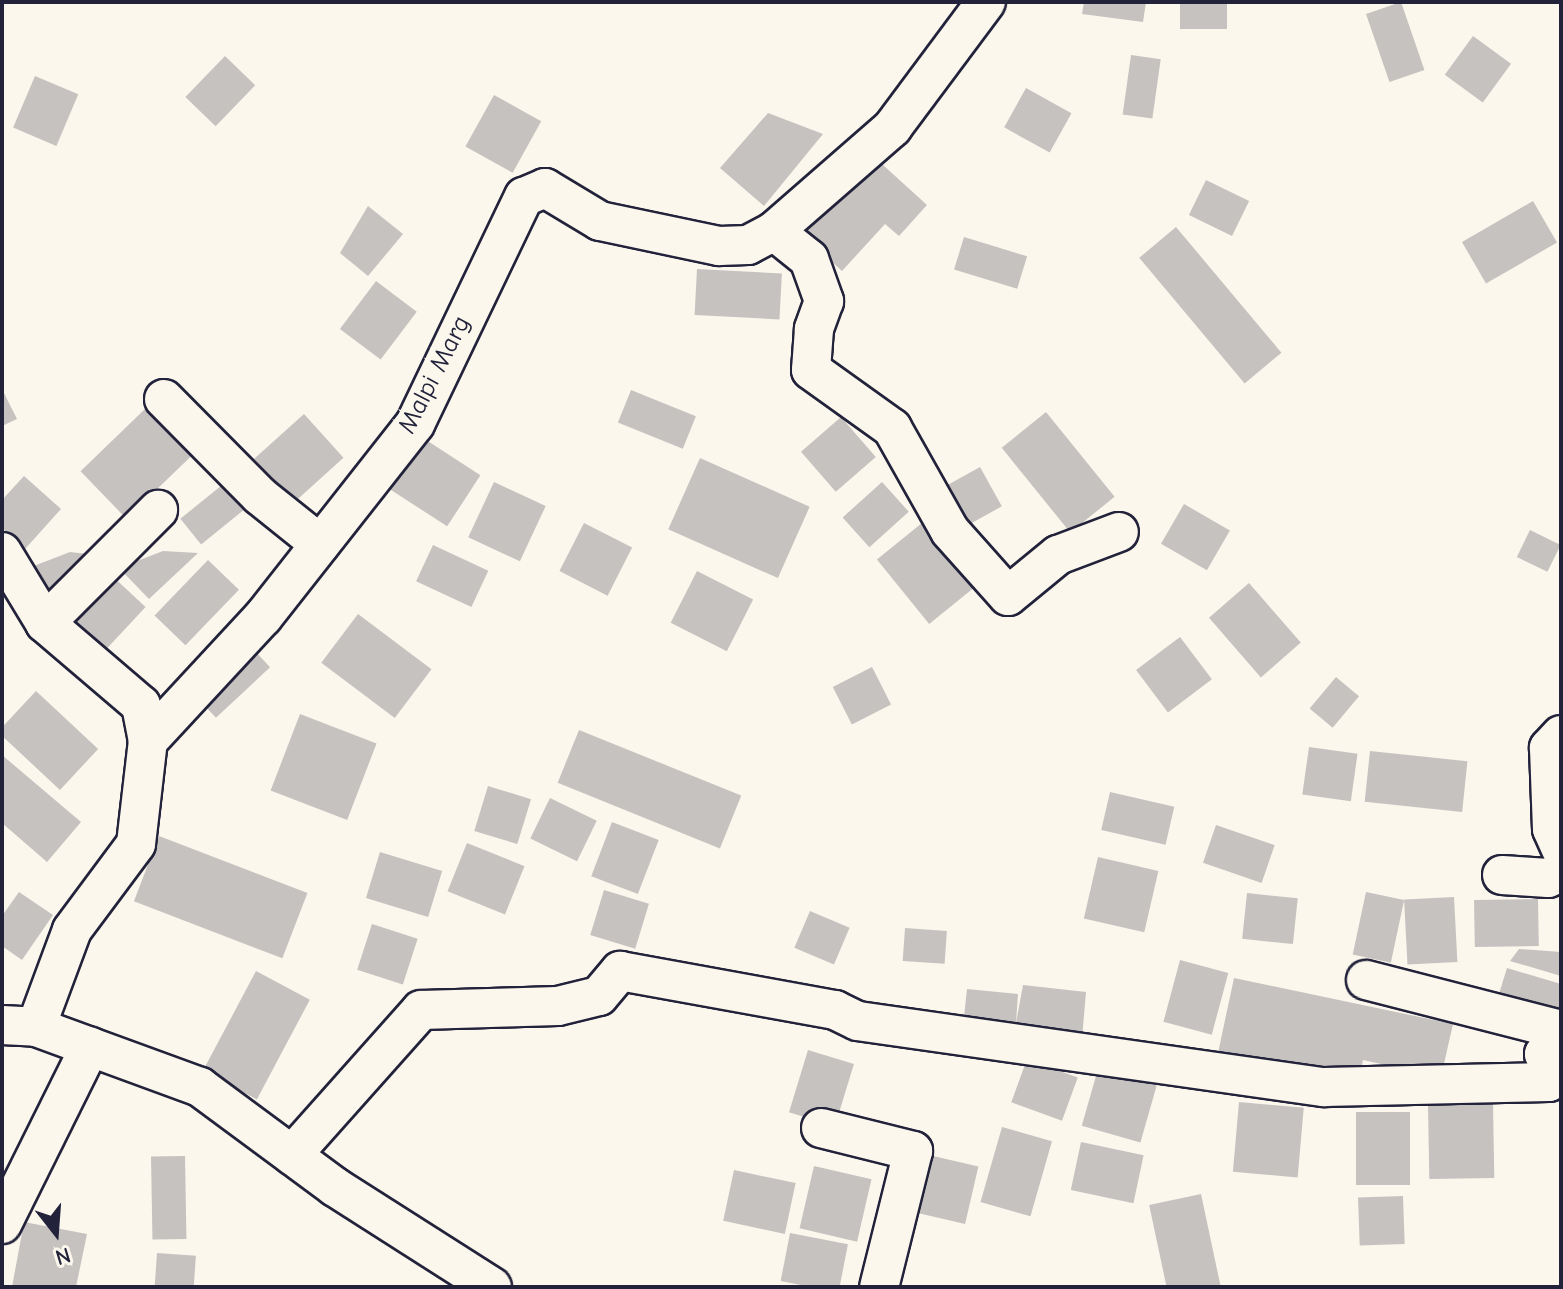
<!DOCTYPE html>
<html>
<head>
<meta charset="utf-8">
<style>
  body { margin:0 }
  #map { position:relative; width:1563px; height:1289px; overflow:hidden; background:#fbf7ec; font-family:"Comic Neue",sans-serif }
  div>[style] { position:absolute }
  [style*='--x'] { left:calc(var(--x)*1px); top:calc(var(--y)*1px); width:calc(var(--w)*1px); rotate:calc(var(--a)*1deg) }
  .building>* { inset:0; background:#c6c2c0; transform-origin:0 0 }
  .roads { filter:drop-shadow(2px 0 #22223b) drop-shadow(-2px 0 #22223b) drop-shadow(0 2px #22223b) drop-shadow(0 -2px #22223b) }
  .street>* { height:38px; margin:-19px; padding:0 19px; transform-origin:19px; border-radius:19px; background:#fbf7ec }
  span { translate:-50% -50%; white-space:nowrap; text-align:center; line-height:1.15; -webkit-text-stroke:6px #fbf7ec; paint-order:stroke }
  .street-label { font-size:26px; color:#22223b }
  .frame { position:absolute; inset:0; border:4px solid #22223b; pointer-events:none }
  .north { position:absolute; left:16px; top:1193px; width:80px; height:80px; -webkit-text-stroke:6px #fbf7ec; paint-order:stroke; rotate:163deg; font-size:22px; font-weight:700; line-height:32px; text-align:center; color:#22223b }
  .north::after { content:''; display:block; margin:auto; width:28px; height:36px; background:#22223b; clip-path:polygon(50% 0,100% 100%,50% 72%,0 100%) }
</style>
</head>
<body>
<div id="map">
  <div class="building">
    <i style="clip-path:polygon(1084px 2px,1146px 2px,1143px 22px,1082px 14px)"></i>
    <i style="left:1180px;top:2px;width:47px;height:27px"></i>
    <i style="left:1401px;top:2px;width:72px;height:37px;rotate:71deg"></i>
    <i style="left:1473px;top:36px;width:47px;height:48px;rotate:36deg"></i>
    <i style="left:1131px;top:55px;width:30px;height:60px;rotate:8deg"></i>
    <i style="left:225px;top:56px;width:42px;height:57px;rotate:44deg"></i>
    <i style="left:35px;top:76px;width:47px;height:56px;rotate:23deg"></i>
    <i style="left:1026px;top:88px;width:52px;height:45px;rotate:29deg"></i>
    <i style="left:494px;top:95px;width:54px;height:59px;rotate:29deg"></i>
    <i style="clip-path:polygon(768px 113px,823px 134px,764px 206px,720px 168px)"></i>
    <i style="clip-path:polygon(872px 155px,927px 205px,899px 236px,885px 224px,842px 271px,800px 233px)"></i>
    <i style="left:1206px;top:180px;width:48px;height:39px;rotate:26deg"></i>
    <i style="left:1533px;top:201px;width:48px;height:82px;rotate:60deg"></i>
    <i style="clip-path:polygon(368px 206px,403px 234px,368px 276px,340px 253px)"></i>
    <i style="left:1176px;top:227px;width:164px;height:48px;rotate:50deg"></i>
    <i style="left:964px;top:237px;width:66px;height:34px;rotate:17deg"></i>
    <i style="left:697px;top:269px;width:85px;height:46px;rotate:3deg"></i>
    <i style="left:376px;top:281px;width:51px;height:60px;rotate:37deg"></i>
    <i style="clip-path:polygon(2px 389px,17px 419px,2px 426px)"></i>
    <i style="left:631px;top:390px;width:70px;height:35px;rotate:22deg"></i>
    <i style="left:146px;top:408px;width:66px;height:91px;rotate:46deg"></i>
    <i style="left:1046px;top:412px;width:109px;height:57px;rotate:51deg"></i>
    <i style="left:304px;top:414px;width:59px;height:67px;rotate:48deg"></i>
    <i style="left:841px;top:417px;width:53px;height:53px;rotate:49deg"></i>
    <i style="left:420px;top:436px;width:72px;height:61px;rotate:33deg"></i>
    <i style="left:700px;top:458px;width:120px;height:78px;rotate:24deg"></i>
    <i style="left:980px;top:467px;width:45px;height:38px;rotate:61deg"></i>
    <i style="clip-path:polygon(24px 476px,61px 509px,25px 549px,2px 528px,2px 500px)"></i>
    <i style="left:227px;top:481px;width:33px;height:60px;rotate:51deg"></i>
    <i style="left:494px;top:482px;width:57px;height:61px;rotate:25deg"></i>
    <i style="left:882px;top:482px;width:40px;height:53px;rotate:48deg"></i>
    <i style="left:1184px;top:504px;width:53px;height:46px;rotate:30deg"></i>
    <i style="left:584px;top:523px;width:54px;height:54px;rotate:27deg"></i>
    <i style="left:922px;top:523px;width:83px;height:58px;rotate:51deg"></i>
    <i style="left:1530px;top:530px;width:34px;height:30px;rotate:26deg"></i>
    <i style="left:433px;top:545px;width:61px;height:40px;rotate:25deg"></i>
    <i style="clip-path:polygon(163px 551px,198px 553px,149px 599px,119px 568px)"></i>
    <i style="clip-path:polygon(70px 552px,106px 556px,59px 602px,26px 569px)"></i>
    <i style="left:208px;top:560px;width:43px;height:77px;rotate:44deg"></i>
    <i style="left:697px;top:571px;width:63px;height:58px;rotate:27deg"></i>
    <i style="left:109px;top:573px;width:50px;height:66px;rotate:43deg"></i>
    <i style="left:1249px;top:583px;width:79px;height:53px;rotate:49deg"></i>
    <i style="left:358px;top:614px;width:92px;height:61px;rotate:37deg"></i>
    <i style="left:1180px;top:637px;width:53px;height:55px;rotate:53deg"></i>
    <i style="left:253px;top:649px;width:25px;height:74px;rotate:47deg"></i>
    <i style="left:872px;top:667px;width:42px;height:44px;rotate:63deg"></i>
    <i style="left:1336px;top:677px;width:30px;height:41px;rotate:40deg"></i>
    <i style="left:36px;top:691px;width:85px;height:56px;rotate:43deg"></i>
    <i style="left:300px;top:714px;width:82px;height:82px;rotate:21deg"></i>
    <i style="left:579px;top:730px;width:175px;height:57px;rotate:22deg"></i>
    <i style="left:1309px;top:747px;width:49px;height:48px;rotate:8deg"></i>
    <i style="left:1370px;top:751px;width:98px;height:51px;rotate:6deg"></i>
    <i style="clip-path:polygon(2px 755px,81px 822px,47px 862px,2px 823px)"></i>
    <i style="left:488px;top:786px;width:45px;height:47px;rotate:17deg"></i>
    <i style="left:1110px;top:792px;width:66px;height:39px;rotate:13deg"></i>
    <i style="left:550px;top:798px;width:52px;height:45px;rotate:26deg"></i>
    <i style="left:612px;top:822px;width:50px;height:58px;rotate:21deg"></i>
    <i style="left:1216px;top:825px;width:62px;height:40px;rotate:19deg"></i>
    <i style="left:159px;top:836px;width:159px;height:70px;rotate:21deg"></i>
    <i style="left:467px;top:843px;width:62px;height:52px;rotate:22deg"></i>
    <i style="left:380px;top:852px;width:65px;height:48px;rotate:17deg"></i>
    <i style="left:1098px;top:857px;width:62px;height:63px;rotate:13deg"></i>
    <i style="left:604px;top:890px;width:47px;height:47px;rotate:17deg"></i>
    <i style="clip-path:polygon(19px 892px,53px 915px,22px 960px,2px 946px,2px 916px)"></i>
    <i style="left:1366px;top:892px;width:39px;height:64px;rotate:12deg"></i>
    <i style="left:1247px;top:893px;width:51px;height:46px;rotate:6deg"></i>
    <i style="left:1454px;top:897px;width:65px;height:50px;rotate:87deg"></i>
    <i style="left:1538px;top:899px;width:47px;height:64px;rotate:89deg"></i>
    <i style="left:810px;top:911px;width:43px;height:40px;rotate:23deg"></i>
    <i style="left:372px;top:924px;width:48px;height:48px;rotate:18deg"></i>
    <i style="left:905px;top:928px;width:42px;height:33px;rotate:4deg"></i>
    <i style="clip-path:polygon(1519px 949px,1561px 952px,1561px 976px,1510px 961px)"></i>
    <i style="left:1180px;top:960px;width:50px;height:64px;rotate:15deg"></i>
    <i style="clip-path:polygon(1507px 968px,1561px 984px,1561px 1015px,1498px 997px)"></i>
    <i style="left:256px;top:971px;width:61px;height:113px;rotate:28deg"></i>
    <i style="clip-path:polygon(1234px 978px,1453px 1024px,1441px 1077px,1363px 1060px,1358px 1085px,1218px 1053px)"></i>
    <i style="clip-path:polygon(1023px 985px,1086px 992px,1082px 1039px,963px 1026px,967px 989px,1018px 994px,1016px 1023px)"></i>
    <i style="left:808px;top:1050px;width:48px;height:65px;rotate:17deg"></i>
    <i style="left:1027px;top:1059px;width:54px;height:46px;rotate:20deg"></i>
    <i style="left:1098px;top:1069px;width:61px;height:59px;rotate:16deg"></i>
    <i style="left:1239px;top:1102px;width:65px;height:70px;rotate:5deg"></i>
    <i style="left:1493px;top:1104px;width:74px;height:65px;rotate:89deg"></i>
    <i style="left:1410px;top:1112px;width:73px;height:54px;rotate:90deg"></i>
    <i style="left:1002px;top:1127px;width:52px;height:78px;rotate:16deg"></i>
    <i style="left:1081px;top:1142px;width:64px;height:49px;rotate:12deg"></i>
    <i style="left:916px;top:1152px;width:64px;height:59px;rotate:13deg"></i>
    <i style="left:185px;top:1156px;width:83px;height:34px;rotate:89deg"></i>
    <i style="left:814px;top:1166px;width:59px;height:64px;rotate:13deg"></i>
    <i style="left:734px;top:1170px;width:63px;height:52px;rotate:12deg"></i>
    <i style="left:1201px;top:1194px;width:95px;height:53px;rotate:78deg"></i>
    <i style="left:1403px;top:1196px;width:48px;height:45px;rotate:88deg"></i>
    <i style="clip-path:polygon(24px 1222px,87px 1234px,76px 1287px,12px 1287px)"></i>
    <i style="left:790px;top:1233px;width:59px;height:49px;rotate:11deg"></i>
    <i style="left:157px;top:1253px;width:39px;height:34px;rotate:4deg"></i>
  </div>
  <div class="roads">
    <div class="street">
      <i style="--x:774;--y:231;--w:45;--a:38.7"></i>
      <i style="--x:809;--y:259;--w:45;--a:70.3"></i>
      <i style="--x:824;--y:301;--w:30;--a:110"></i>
      <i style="--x:814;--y:329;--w:41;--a:94.2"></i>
      <i style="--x:811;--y:370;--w:100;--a:35.6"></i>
      <i style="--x:892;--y:428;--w:118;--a:60.6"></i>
      <i style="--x:950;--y:531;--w:87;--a:48.3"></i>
      <i style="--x:1008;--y:596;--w:65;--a:-39.4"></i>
      <i style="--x:1058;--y:555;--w:65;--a:-20.7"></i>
      <i style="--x:164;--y:399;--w:136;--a:45.3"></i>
      <i style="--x:260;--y:496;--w:77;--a:38.7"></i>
      <i style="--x:2;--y:552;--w:83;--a:58.8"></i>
      <i style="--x:45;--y:623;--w:126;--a:40.5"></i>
      <i style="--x:141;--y:705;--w:37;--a:79"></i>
      <i style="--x:45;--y:623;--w:160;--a:-45"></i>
      <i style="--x:1561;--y:735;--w:18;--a:133"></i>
      <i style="--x:1549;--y:748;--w:81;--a:87.9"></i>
      <i style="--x:1552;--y:829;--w:22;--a:66"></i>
      <i style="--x:1502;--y:875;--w:46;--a:3.7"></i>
      <i style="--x:1548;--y:878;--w:14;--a:-25"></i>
      <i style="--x:1366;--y:980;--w:201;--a:14.4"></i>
      <i style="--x:2;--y:1025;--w:34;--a:3"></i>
      <i style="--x:36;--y:1027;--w:175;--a:20.1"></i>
      <i style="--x:200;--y:1087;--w:168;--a:36.5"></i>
      <i style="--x:335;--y:1187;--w:186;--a:32.5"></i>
      <i style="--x:36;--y:1027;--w:103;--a:-69.6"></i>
      <i style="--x:72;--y:930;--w:107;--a:-53.3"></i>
      <i style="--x:136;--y:844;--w:104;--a:-83.4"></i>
      <i style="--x:148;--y:741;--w:169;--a:-47.2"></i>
      <i style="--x:263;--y:617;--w:246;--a:-51.8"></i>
      <i style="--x:415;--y:424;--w:252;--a:-64.4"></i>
      <i style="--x:524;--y:197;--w:23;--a:-23"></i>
      <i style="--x:545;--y:188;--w:64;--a:31"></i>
      <i style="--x:600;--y:221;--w:122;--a:11.9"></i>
      <i style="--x:719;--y:246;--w:29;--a:-2"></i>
      <i style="--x:748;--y:245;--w:30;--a:-28"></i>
      <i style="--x:774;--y:231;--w:157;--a:-41.1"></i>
      <i style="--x:892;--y:128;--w:157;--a:-53.3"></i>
      <i style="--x:821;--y:1128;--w:95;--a:14"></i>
      <i style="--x:913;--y:1151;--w:140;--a:104"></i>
      <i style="--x:292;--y:1155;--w:194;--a:-48.3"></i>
      <i style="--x:421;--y:1010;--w:137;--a:-1.7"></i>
      <i style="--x:558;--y:1006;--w:42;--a:-13.7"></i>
      <i style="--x:599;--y:996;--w:33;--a:-50"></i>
      <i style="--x:620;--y:971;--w:219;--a:10.3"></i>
      <i style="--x:835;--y:1010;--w:25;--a:26"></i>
      <i style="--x:858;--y:1021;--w:471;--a:8.1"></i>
      <i style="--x:1324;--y:1087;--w:225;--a:-1.3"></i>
      <i style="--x:1549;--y:1082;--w:13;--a:-77"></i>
      <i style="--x:1552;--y:1069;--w:17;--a:-118"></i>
      <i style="--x:1544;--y:1054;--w:22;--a:-39"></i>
      <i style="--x:2;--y:1224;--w:198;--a:-63.6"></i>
    </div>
  </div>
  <div class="street-label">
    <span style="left:435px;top:375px;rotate:-63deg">Malpi Marg</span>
  </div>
  <div class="frame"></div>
  <div class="north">N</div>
</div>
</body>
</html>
